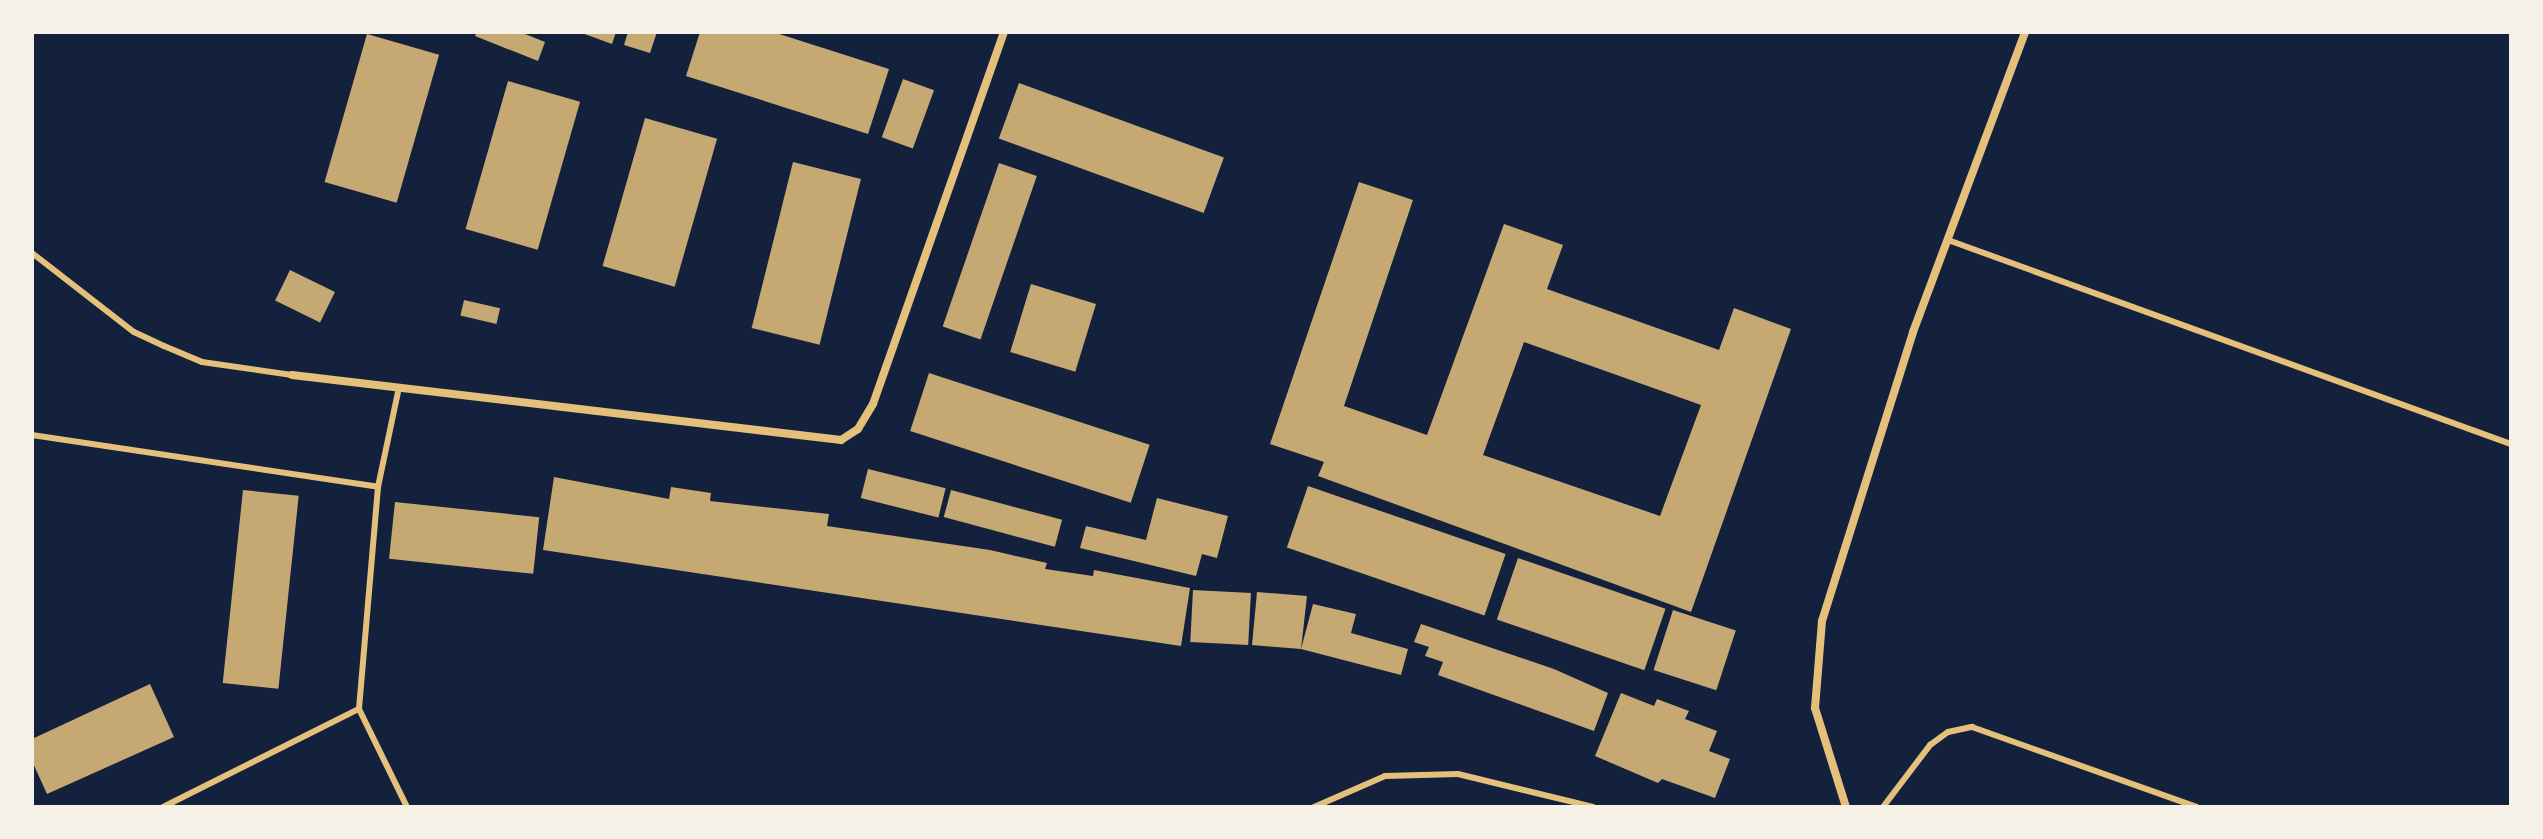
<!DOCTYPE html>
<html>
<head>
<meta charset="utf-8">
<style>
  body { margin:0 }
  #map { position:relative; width:2543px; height:839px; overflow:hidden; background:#14213d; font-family:"DejaVu Sans",sans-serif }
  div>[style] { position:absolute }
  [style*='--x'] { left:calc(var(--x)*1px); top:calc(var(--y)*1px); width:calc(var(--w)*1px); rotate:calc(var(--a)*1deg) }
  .building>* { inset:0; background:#c6a872; transform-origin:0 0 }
  .service>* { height:6px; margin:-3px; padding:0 3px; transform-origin:3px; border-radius:3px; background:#e5c07b }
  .minor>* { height:8px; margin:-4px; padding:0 4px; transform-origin:4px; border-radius:4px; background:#e5c07b }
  span { translate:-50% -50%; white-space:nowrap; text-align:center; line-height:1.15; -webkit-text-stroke:7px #f6f1e7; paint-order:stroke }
  .frame { position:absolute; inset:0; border:34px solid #f6f1e7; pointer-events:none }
</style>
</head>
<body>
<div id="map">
  <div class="building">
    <i style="clip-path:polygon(477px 32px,520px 32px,545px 42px,538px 61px,475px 36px)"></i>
    <i style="clip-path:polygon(579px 32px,616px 32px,612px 44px)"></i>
    <i style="clip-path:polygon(628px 32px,657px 32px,650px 53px,624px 45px)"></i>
    <i style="clip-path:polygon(700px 32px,773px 32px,889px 69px,868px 134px,686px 76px)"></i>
    <i style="left:367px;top:34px;width:75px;height:154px;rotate:16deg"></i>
    <i style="left:903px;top:79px;width:33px;height:62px;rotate:20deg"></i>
    <i style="left:508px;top:81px;width:75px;height:154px;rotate:16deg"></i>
    <i style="left:1019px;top:83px;width:218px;height:59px;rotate:20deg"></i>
    <i style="left:645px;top:118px;width:75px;height:154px;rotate:16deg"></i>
    <i style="left:793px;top:162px;width:70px;height:171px;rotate:14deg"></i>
    <i style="left:999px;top:163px;width:40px;height:173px;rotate:19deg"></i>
    <i style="clip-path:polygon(evenodd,1359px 182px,1413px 200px,1344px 406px,1427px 435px,1504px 224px,1563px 245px,1547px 289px,1719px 350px,1734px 308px,1791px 329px,1691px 612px,1318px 476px,1324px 462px,1270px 444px,1359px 182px,1524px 342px,1701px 405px,1660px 516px,1483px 455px,1524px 342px)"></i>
    <i style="left:290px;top:270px;width:50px;height:34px;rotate:26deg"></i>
    <i style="left:1031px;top:284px;width:68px;height:71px;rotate:17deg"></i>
    <i style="left:464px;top:300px;width:37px;height:16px;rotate:13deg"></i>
    <i style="left:929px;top:373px;width:232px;height:61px;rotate:18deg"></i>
    <i style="left:868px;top:469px;width:80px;height:30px;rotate:14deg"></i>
    <i style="clip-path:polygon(554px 477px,669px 499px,671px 487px,711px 493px,710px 501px,829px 514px,827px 526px,990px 550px,1047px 563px,1045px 569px,1093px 576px,1094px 570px,1190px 588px,1181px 646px,543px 550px)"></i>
    <i style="left:1308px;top:486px;width:209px;height:65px;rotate:19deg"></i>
    <i style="left:243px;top:490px;width:56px;height:194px;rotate:6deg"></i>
    <i style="left:951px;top:490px;width:115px;height:28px;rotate:15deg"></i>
    <i style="clip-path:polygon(1157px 498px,1228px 516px,1217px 558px,1202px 554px,1196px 576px,1080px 548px,1086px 526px,1146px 540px)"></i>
    <i style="left:395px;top:502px;width:145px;height:57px;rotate:6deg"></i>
    <i style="left:1518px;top:558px;width:156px;height:65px;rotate:19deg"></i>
    <i style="left:1193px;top:590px;width:58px;height:52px;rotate:3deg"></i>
    <i style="clip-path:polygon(1257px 592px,1307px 596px,1301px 649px,1313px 604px,1356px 614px,1351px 633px,1408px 649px,1401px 675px,1301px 649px,1252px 645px)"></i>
    <i style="left:1673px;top:610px;width:66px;height:63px;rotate:18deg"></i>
    <i style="clip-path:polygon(1421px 624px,1554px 669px,1608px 693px,1594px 731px,1438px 675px,1443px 662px,1425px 656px,1429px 647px,1414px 642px)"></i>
    <i style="clip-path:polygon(150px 684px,174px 737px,47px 794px,32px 761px,32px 739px)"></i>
    <i style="clip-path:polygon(1621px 693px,1654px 706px,1657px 699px,1689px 711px,1685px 719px,1717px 731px,1709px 751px,1730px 759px,1715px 798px,1662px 779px,1658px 783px,1595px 756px)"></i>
  </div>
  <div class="service">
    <i style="--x:1948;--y:240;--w:599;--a:19.92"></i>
    <i style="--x:32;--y:253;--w:129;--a:37.8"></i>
    <i style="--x:134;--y:332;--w:33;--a:25"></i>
    <i style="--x:164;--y:346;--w:41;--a:22.8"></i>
    <i style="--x:202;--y:362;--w:91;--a:8.2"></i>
    <i style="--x:398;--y:392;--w:97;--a:101.9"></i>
    <i style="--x:378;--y:487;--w:223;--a:94.9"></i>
    <i style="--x:359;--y:709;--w:109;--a:63.9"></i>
    <i style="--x:32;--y:435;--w:350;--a:8.5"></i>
    <i style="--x:163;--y:807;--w:219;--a:-26.6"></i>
    <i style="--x:1314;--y:807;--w:77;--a:-23.6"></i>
    <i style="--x:1385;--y:776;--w:73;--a:-1.6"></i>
    <i style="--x:1458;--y:774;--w:139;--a:13.7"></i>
    <i style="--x:1883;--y:807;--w:78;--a:-52.8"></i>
    <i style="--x:1930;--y:745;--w:22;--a:-36"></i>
    <i style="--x:1948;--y:732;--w:25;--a:-12"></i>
    <i style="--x:1972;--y:727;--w:239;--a:19.6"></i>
  </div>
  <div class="minor">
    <i style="--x:292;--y:375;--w:553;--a:6.75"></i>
    <i style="--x:841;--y:440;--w:20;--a:-33"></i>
    <i style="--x:858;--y:429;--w:29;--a:-59"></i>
    <i style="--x:873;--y:404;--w:394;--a:-70.6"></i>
    <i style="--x:1846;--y:807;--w:104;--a:-107.4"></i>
    <i style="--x:1815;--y:708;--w:87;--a:-85.4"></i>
    <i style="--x:1822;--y:621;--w:303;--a:-72.5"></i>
    <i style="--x:1913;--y:332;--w:320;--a:-69.5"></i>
  </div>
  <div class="frame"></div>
</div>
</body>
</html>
